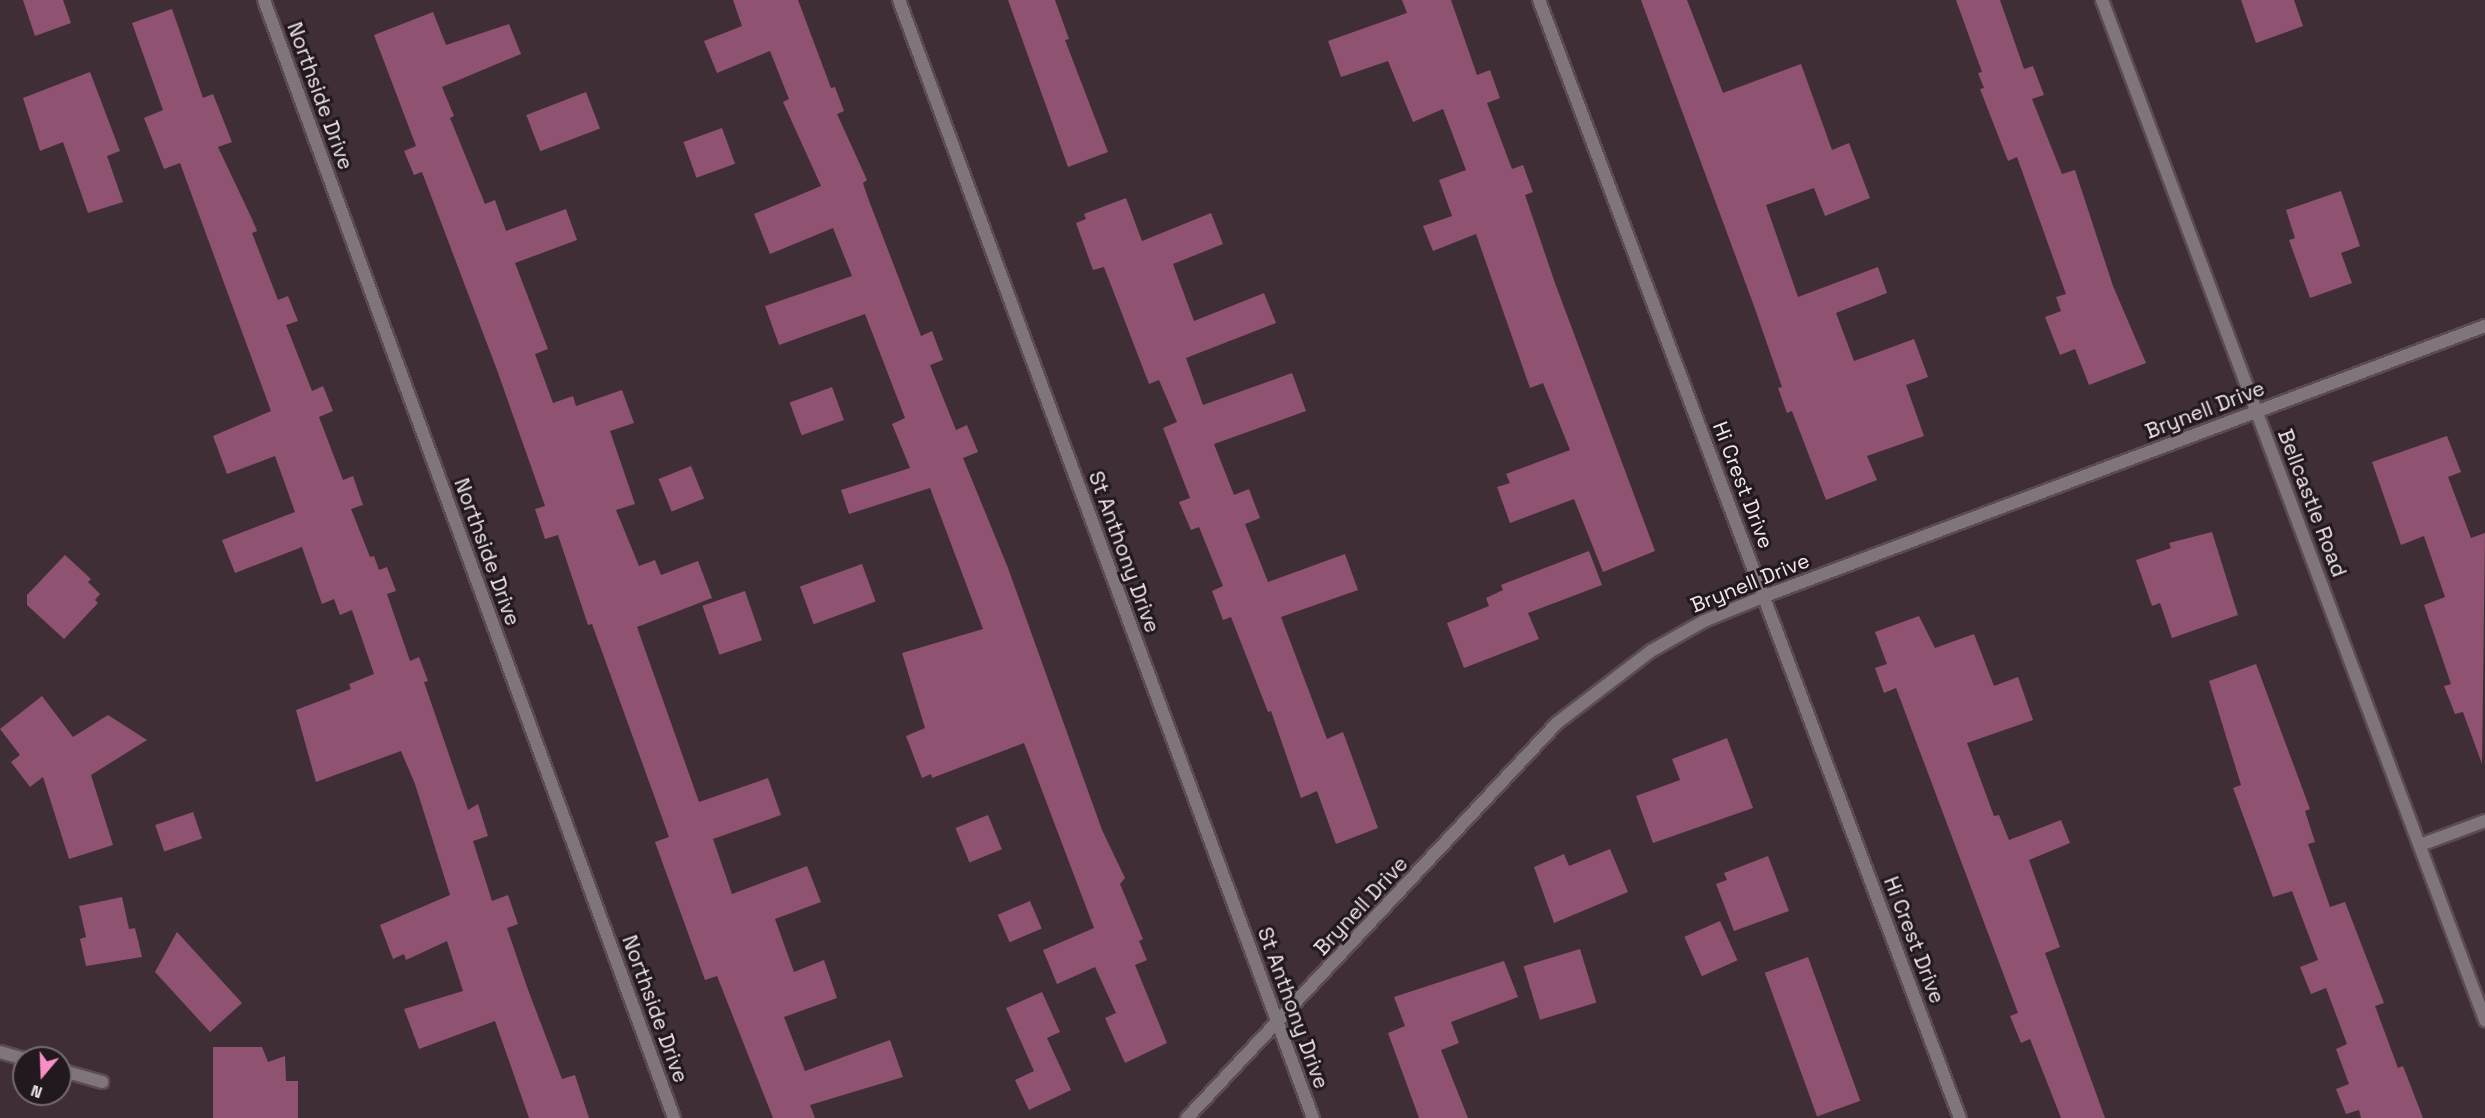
<!DOCTYPE html>
<html>
<head>
<meta charset="utf-8">
<style>
  body { margin:0 }
  #map { position:relative; width:2485px; height:1118px; overflow:hidden; background:#402e36; font-family:"Space Grotesk",sans-serif }
  div>[style] { position:absolute }
  [style*='--x'] { left:calc(var(--x)*1px); top:calc(var(--y)*1px); width:calc(var(--w)*1px); rotate:calc(var(--a)*1deg) }
  .building>* { inset:0; background:#8f5271; transform-origin:0 0 }
  .roads { filter:drop-shadow(2px 0 #5c4b53) drop-shadow(-2px 0 #5c4b53) drop-shadow(0 2px #5c4b53) drop-shadow(0 -2px #5c4b53) }
  .minor>* { height:12px; margin:-6px; padding:0 6px; transform-origin:6px; border-radius:6px; background:#7f757a }
  span { translate:-50% -50%; white-space:nowrap; text-align:center; line-height:1.15; -webkit-text-stroke:6px #21191d; paint-order:stroke }
  .street-label { font-size:21px; color:#f2e6ec }
  .north { position:absolute; left:12px; top:1046px; width:60px; height:60px; box-sizing:border-box; background:#21191d; border:2px solid #756b70; border-radius:50%; rotate:199deg; font-size:16px; font-weight:700; line-height:24px; text-align:center; color:#f2e6ec }
  .north::after { content:''; display:block; margin:auto; width:21px; height:27px; background:#fa8fc7; clip-path:polygon(50% 0,100% 100%,50% 72%,0 100%) }
</style>
</head>
<body>
<div id="map">
  <div class="building">
    <i style="clip-path:polygon(23px 0,63px 0,71px 23px,35px 36px)"></i>
    <i style="clip-path:polygon(733px 0,798px 0,831px 88px,835px 87px,844px 111px,837px 114px,867px 180px,863px 183px,868px 198px,921px 336px,932px 331px,943px 360px,930px 365px,956px 430px,967px 425px,978px 452px,963px 458px,1008px 568px,1102px 830px,1125px 878px,1120px 884px,1143px 939px,1139px 941px,1147px 960px,1135px 965px,1167px 1043px,1125px 1063px,1105px 1018px,1116px 1013px,1095px 967px,1057px 984px,1043px 950px,1094px 928px,1024px 743px,932px 778px,931px 774px,922px 778px,906px 736px,925px 728px,902px 653px,983px 629px,930px 488px,849px 514px,841px 490px,910px 468px,892px 424px,905px 418px,865px 314px,779px 345px,765px 306px,852px 276px,833px 228px,770px 254px,754px 214px,821px 186px,783px 102px,789px 99px,770px 51px,717px 73px,704px 41px,742px 26px)"></i>
    <i style="clip-path:polygon(1008px 0,1055px 0,1069px 39px,1065px 40px,1108px 152px,1068px 167px)"></i>
    <i style="clip-path:polygon(1402px 0,1451px 0,1477px 75px,1490px 70px,1500px 98px,1487px 103px,1512px 169px,1523px 165px,1533px 192px,1525px 195px,1555px 283px,1655px 551px,1603px 572px,1574px 499px,1510px 523px,1497px 487px,1510px 483px,1506px 474px,1570px 450px,1543px 383px,1530px 388px,1476px 234px,1433px 251px,1423px 226px,1452px 216px,1439px 180px,1466px 170px,1443px 109px,1413px 122px,1388px 61px,1341px 77px,1328px 41px,1407px 13px)"></i>
    <i style="clip-path:polygon(1641px 0,1687px 0,1723px 93px,1801px 64px,1832px 150px,1849px 143px,1870px 198px,1825px 216px,1814px 188px,1766px 205px,1798px 297px,1878px 267px,1887px 293px,1836px 313px,1854px 361px,1914px 339px,1928px 377px,1906px 385px,1924px 436px,1867px 456px,1877px 480px,1826px 500px,1792px 411px,1787px 413px,1778px 388px,1782px 387px,1754px 306px)"></i>
    <i style="clip-path:polygon(1956px 0,2000px 0,2024px 69px,2033px 66px,2044px 95px,2032px 99px,2062px 174px,2075px 170px,2113px 286px,2146px 363px,2089px 385px,2075px 349px,2060px 355px,2045px 317px,2061px 311px,2056px 297px,2066px 294px,2017px 157px,2008px 161px,1980px 89px,1984px 88px,1978px 73px,1982px 72px)"></i>
    <i style="clip-path:polygon(2241px 0,2294px 0,2303px 26px,2256px 43px)"></i>
    <i style="clip-path:polygon(172px 9px,203px 98px,213px 94px,232px 142px,218px 147px,252px 219px,257px 231px,252px 233px,278px 300px,288px 296px,298px 321px,286px 325px,312px 391px,323px 386px,333px 411px,319px 417px,343px 480px,353px 476px,363px 505px,351px 509px,370px 557px,374px 556px,379px 570px,387px 567px,396px 591px,387px 594px,410px 661px,419px 657px,428px 681px,424px 682px,468px 810px,478px 804px,488px 836px,473px 841px,492px 901px,508px 895px,518px 924px,507px 928px,527px 987px,562px 1079px,575px 1075px,589px 1118px,529px 1118px,495px 1021px,419px 1049px,404px 1009px,463px 991px,447px 941px,406px 960px,404px 954px,393px 959px,380px 925px,450px 895px,415px 784px,401px 751px,316px 782px,296px 710px,351px 689px,349px 684px,374px 674px,352px 610px,340px 615px,334px 599px,322px 604px,302px 547px,235px 573px,222px 540px,295px 512px,275px 456px,227px 474px,213px 436px,271px 411px,180px 163px,164px 169px,144px 118px,163px 110px,132px 23px)"></i>
    <i style="clip-path:polygon(433px 12px,446px 45px,509px 24px,521px 54px,442px 87px,454px 116px,450px 118px,485px 204px,495px 200px,506px 231px,566px 209px,577px 240px,515px 263px,548px 349px,535px 354px,553px 403px,573px 396px,576px 406px,622px 390px,634px 423px,610px 431px,635px 504px,616px 510px,639px 566px,655px 560px,661px 575px,698px 561px,712px 598px,637px 627px,699px 802px,768px 778px,781px 815px,713px 839px,732px 894px,807px 866px,821px 902px,775px 919px,794px 972px,824px 960px,837px 998px,784px 1017px,805px 1071px,890px 1040px,903px 1077px,810px 1105px,815px 1118px,773px 1118px,717px 976px,705px 980px,655px 842px,669px 837px,592px 624px,588px 625px,558px 535px,545px 539px,535px 509px,545px 506px,497px 370px,422px 172px,414px 175px,404px 151px,416px 146px,374px 35px)"></i>
    <i style="clip-path:polygon(90px 72px,120px 151px,107px 156px,123px 202px,88px 213px,63px 142px,40px 151px,23px 98px)"></i>
    <i style="left:586px;top:92px;width:39px;height:64px;rotate:69deg"></i>
    <i style="left:722px;top:128px;width:38px;height:41px;rotate:70deg"></i>
    <i style="clip-path:polygon(2341px 191px,2360px 246px,2341px 253px,2352px 283px,2310px 298px,2289px 240px,2295px 238px,2286px 210px)"></i>
    <i style="clip-path:polygon(1126px 198px,1142px 241px,1211px 213px,1223px 244px,1173px 264px,1194px 321px,1264px 293px,1276px 323px,1186px 358px,1203px 405px,1292px 373px,1306px 411px,1214px 444px,1234px 495px,1249px 489px,1260px 518px,1245px 524px,1268px 582px,1345px 554px,1358px 590px,1281px 617px,1327px 739px,1343px 732px,1378px 828px,1336px 844px,1317px 791px,1301px 798px,1271px 711px,1268px 712px,1231px 617px,1223px 620px,1212px 591px,1223px 586px,1199px 527px,1191px 530px,1179px 502px,1190px 498px,1163px 428px,1177px 422px,1159px 380px,1149px 384px,1104px 267px,1093px 270px,1076px 223px,1086px 219px,1084px 214px)"></i>
    <i style="left:832px;top:387px;width:35px;height:45px;rotate:70deg"></i>
    <i style="clip-path:polygon(2447px 436px,2461px 472px,2448px 477px,2471px 538px,2485px 533px,2482px 764px,2463px 712px,2455px 714px,2444px 686px,2451px 684px,2424px 605px,2445px 597px,2424px 536px,2401px 545px,2372px 462px)"></i>
    <i style="left:691px;top:466px;width:35px;height:35px;rotate:68deg"></i>
    <i style="clip-path:polygon(2212px 532px,2238px 615px,2172px 638px,2160px 603px,2152px 606px,2136px 560px,2171px 548px,2169px 543px)"></i>
    <i style="clip-path:polygon(1589px 551px,1602px 585px,1528px 613px,1539px 639px,1464px 668px,1447px 623px,1489px 606px,1486px 598px,1503px 590px,1501px 585px)"></i>
    <i style="clip-path:polygon(65px 555px,91px 579px,88px 582px,100px 594px,95px 600px,98px 603px,64px 639px,27px 605px,27px 595px)"></i>
    <i style="left:862px;top:564px;width:40px;height:66px;rotate:70deg"></i>
    <i style="left:745px;top:591px;width:52px;height:45px;rotate:71deg"></i>
    <i style="clip-path:polygon(1919px 616px,1935px 648px,1974px 634px,1994px 686px,2018px 677px,2033px 720px,1967px 743px,1994px 816px,1999px 815px,2009px 840px,2061px 820px,2070px 843px,2029px 860px,2060px 947px,2045px 953px,2105px 1118px,2061px 1118px,2030px 1039px,2021px 1043px,2010px 1016px,2018px 1013px,1896px 688px,1884px 693px,1875px 668px,1887px 664px,1875px 632px)"></i>
    <i style="clip-path:polygon(2256px 664px,2310px 809px,2305px 811px,2315px 842px,2308px 844px,2330px 907px,2345px 902px,2384px 1003px,2375px 1006px,2398px 1068px,2403px 1066px,2423px 1118px,2361px 1118px,2359px 1110px,2346px 1114px,2336px 1089px,2349px 1084px,2336px 1049px,2347px 1044px,2326px 988px,2311px 994px,2300px 967px,2318px 960px,2292px 891px,2273px 897px,2258px 856px,2233px 788px,2241px 785px,2209px 681px)"></i>
    <i style="clip-path:polygon(42px 696px,73px 737px,108px 715px,147px 740px,91px 775px,113px 845px,69px 859px,43px 777px,30px 787px,11px 762px,20px 755px,0 729px)"></i>
    <i style="clip-path:polygon(1727px 738px,1753px 808px,1653px 843px,1636px 796px,1680px 780px,1672px 759px)"></i>
    <i style="left:193px;top:812px;width:28px;height:40px;rotate:71deg"></i>
    <i style="left:988px;top:815px;width:37px;height:35px;rotate:68deg"></i>
    <i style="clip-path:polygon(1610px 849px,1628px 892px,1554px 923px,1534px 867px,1564px 854px,1569px 866px)"></i>
    <i style="clip-path:polygon(1768px 856px,1789px 911px,1734px 931px,1716px 884px,1727px 880px,1724px 873px)"></i>
    <i style="clip-path:polygon(122px 897px,129px 929px,135px 928px,142px 957px,86px 966px,80px 939px,86px 937px,79px 906px)"></i>
    <i style="left:1030px;top:901px;width:30px;height:35px;rotate:67deg"></i>
    <i style="left:1720px;top:921px;width:43px;height:39px;rotate:66deg"></i>
    <i style="clip-path:polygon(177px 932px,242px 1003px,210px 1032px,155px 972px)"></i>
    <i style="left:1580px;top:949px;width:56px;height:59px;rotate:73deg"></i>
    <i style="left:1808px;top:957px;width:153px;height:46px;rotate:70deg"></i>
    <i style="clip-path:polygon(1504px 961px,1518px 997px,1451px 1022px,1459px 1043px,1441px 1050px,1468px 1118px,1419px 1118px,1388px 1033px,1405px 1026px,1394px 997px)"></i>
    <i style="clip-path:polygon(1042px 992px,1060px 1032px,1047px 1038px,1071px 1090px,1029px 1110px,1015px 1080px,1034px 1071px,1006px 1008px)"></i>
    <i style="clip-path:polygon(213px 1047px,262px 1047px,268px 1062px,285px 1056px,286px 1081px,298px 1081px,298px 1118px,213px 1118px)"></i>
  </div>
  <div class="roads">
    <div class="minor">
      <i style="--x:264;--y:0;--w:1191;--a:69.86"></i>
      <i style="--x:899;--y:0;--w:1192;--a:69.68"></i>
      <i style="--x:1539;--y:0;--w:1195;--a:69.37"></i>
      <i style="--x:2102;--y:0;--w:1090;--a:69.42"></i>
      <i style="--x:2420;--y:845;--w:69;--a:-20.3"></i>
      <i style="--x:0;--y:1052;--w:25;--a:16"></i>
      <i style="--x:60;--y:1070;--w:44;--a:15.9"></i>
      <i style="--x:1187;--y:1118;--w:541;--a:-46.87"></i>
      <i style="--x:1557;--y:723;--w:118;--a:-37.5"></i>
      <i style="--x:1651;--y:651;--w:61;--a:-29.5"></i>
      <i style="--x:1704;--y:621;--w:66;--a:-22.3"></i>
      <i style="--x:1765;--y:596;--w:769;--a:-20.56"></i>
    </div>
  </div>
  <div class="street-label">
    <span style="left:320px;top:96px;rotate:70deg">Northside Drive</span>
    <span style="left:2205px;top:410px;rotate:-21deg">Brynell Drive</span>
    <span style="left:1743px;top:485px;rotate:69deg">Hi Crest Drive</span>
    <span style="left:2312px;top:503px;rotate:69deg">Bellcastle Road</span>
    <span style="left:487px;top:552px;rotate:70deg">Northside Drive</span>
    <span style="left:1124px;top:552px;rotate:70deg">St Anthony Drive</span>
    <span style="left:1750px;top:583px;rotate:-22deg">Brynell Drive</span>
    <span style="left:1361px;top:906px;rotate:-47deg">Brynell Drive</span>
    <span style="left:1914px;top:940px;rotate:69deg">Hi Crest Drive</span>
    <span style="left:1293px;top:1008px;rotate:70deg">St Anthony Drive</span>
    <span style="left:655px;top:1009px;rotate:70deg">Northside Drive</span>
  </div>
  <div class="north">N</div>
</div>
</body>
</html>
